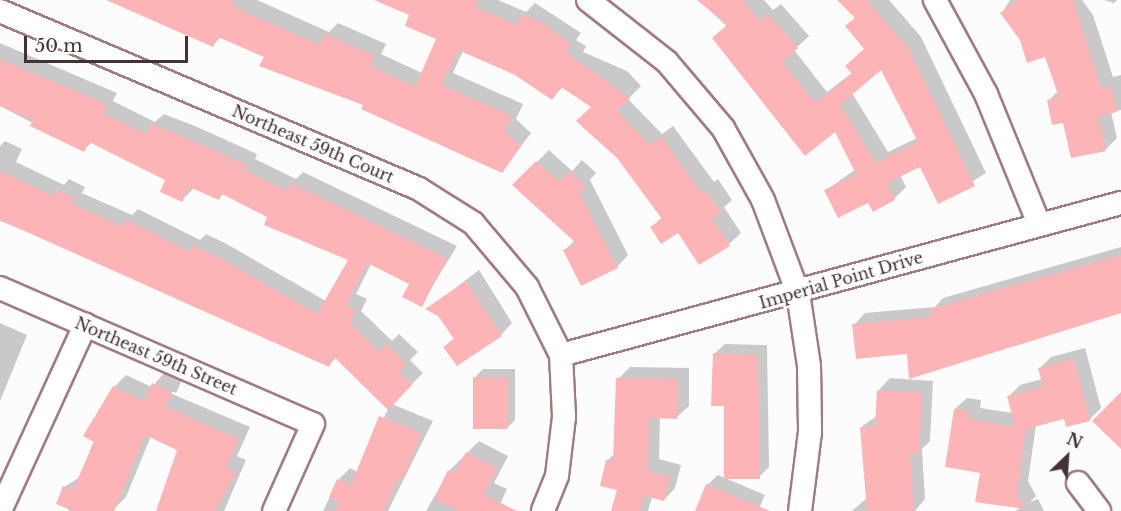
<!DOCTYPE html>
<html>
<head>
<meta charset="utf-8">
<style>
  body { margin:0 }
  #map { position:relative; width:1121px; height:511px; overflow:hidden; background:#fcfcfc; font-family:"Libre Baskerville",serif }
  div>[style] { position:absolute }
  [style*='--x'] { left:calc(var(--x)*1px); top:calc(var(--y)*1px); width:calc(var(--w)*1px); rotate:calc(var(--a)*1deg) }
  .shadow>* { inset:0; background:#0003 }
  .building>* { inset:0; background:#fdb4b7; transform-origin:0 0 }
  .roads { filter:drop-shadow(2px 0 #a27c7d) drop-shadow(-2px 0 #a27c7d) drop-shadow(0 2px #a27c7d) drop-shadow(0 -2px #a27c7d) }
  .street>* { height:22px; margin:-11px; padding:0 11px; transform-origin:11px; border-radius:11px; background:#fff }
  span { translate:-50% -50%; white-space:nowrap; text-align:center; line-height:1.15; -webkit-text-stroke:5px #fcfcfc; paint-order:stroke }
  .street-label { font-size:16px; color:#433233 }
  .north { position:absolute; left:1037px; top:427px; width:60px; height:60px; -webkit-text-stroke:4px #fcfcfc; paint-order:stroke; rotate:25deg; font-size:16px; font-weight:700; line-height:24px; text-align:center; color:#433233 }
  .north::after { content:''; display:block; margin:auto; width:21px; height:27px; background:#433233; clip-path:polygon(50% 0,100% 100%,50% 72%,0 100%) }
  .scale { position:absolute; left:24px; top:36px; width:164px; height:27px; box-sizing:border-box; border:3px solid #433233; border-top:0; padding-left:8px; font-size:18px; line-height:21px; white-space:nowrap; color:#433233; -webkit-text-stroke:4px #fcfcfc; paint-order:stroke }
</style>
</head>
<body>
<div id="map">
  <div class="shadow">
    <i style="clip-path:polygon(128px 0,257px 0,329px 32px,338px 23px,386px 44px,381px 54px,422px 73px,438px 39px,411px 14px,378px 0,498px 0,526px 12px,535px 3px,581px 33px,576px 40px,586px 46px,583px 52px,627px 71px,641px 86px,628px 99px,662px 134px,673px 126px,714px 182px,718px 179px,732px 200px,724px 207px,741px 233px,729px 244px,652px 227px,662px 217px,593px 107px,563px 87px,552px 98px,516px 74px,463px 51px,453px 73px,523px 104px,516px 119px,531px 133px,502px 171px,266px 56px,221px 37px,213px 45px)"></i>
    <i style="clip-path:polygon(evenodd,699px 0,764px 0,773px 10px,781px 4px,809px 36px,794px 50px,827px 92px,853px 72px,866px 48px,847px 26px,856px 17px,839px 0,889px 0,921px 37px,986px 173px,939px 202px,921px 165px,900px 175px,906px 187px,894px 199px,869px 201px,825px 191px,856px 169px,836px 130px,699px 0,881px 68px,917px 138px,888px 152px,852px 93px,881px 68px)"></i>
    <i style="clip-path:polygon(1010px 0,1082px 0,1093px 15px,1113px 77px,1121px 75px,1121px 110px,1111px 112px,1117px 138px,1105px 150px,1064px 121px,1048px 101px,1058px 91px,1046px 55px,1021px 39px,1002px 13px)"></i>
    <i style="clip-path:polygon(1104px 0,1117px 0,1114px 3px)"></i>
    <i style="clip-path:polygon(0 43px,117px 93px,113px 101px,155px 122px,164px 114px,195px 126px,257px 154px,255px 159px,296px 179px,303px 172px,457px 246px,421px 305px,411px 283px,371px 264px,356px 294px,367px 299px,361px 311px,392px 341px,399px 334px,418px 352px,410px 360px,423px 373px,392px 404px,433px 421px,388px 511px,323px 511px,338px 480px,350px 468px,358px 472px,388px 409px,336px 358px,329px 365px,174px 298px,176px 294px,124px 270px,0 221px,0 146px,5px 141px,22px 149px,16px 162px,64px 185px,69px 179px,85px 187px,82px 193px,132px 215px,138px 209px,200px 240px,206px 234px,225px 243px,326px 301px,351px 259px,223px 194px,219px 199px,194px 188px,182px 200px,167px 179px,92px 142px,84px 150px,0 106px)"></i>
    <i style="clip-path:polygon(549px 150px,572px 171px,582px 160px,596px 173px,590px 180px,628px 255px,617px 267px,565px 250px,575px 240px,514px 185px)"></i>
    <i style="clip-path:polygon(1121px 247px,1121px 313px,908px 352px,854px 325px,865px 313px,935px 307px,943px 298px)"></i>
    <i style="clip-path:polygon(479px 270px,512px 323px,501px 335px,445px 347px,455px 337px,439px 314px,428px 309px)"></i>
    <i style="clip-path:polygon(0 323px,27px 335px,0 401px)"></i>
    <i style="clip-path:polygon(725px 344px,767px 345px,769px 467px,759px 477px,726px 405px,714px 354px)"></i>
    <i style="clip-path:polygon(1085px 348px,1101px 408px,1089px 420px,1065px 418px,1036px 425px,1028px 481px,1036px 496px,1030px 502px,1038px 499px,1044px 511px,1015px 511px,1022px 507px,981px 472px,955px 409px,967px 398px,981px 400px,980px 408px,1013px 413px,1008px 397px,1020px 385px,1042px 379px,1039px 369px,1051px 357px)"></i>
    <i style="clip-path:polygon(630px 367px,689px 368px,689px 406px,677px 417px,660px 417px,659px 459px,681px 465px,675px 488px,664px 500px,652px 497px,648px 511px,613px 511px,618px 489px,608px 460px,615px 453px,618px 379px)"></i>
    <i style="clip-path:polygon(483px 369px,515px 369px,515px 420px,507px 428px,475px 377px)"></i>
    <i style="clip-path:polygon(165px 372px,182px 380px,176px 393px,156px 387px,250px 427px,237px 456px,246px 460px,224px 511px,158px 511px,179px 449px,151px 436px,126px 497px,114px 509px,69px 511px,64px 487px,80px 477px,114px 387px,126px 375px,152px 387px)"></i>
    <i style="clip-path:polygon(890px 378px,933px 381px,930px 441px,922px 449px,925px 499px,915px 511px,852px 511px,868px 497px,861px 427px,877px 416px,879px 390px)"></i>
    <i style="clip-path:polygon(479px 441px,508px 456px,494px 483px,507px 489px,497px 511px,426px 511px,449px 471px)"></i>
    <i style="clip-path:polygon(718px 475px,765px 495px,759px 509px,702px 511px,707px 485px)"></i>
  </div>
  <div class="building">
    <i style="clip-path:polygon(106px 0,234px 0,232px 6px,320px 45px,325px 34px,375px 56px,370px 66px,415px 87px,436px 39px,405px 26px,409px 15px,374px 0,478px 0,475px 7px,517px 25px,522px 14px,543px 23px,571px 45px,566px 52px,630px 98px,617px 111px,650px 145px,661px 137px,702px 193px,706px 190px,721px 213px,712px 219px,730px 246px,699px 265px,678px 233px,661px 244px,650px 227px,662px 219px,617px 158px,576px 121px,591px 107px,561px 87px,552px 100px,515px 75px,458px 50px,442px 85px,512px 116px,505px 132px,521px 146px,502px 173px,361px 109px,363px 105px,259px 66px,264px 57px,218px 37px,213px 47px)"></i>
    <i style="clip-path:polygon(evenodd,697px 0,743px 0,760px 21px,768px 14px,798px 48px,782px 62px,815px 103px,852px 74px,845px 66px,864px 49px,845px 26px,855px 18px,837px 0,867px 0,909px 49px,975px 186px,938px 204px,920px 167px,887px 183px,895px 200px,873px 212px,868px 203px,838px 218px,824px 190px,856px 174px,835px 132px,805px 156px,712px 38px,727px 25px,697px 0,881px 70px,918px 142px,876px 163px,840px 105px,881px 70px)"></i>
    <i style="clip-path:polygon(1018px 0,1073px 0,1101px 88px,1111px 86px,1117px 112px,1098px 116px,1106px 151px,1071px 158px,1063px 123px,1052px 125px,1047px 100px,1059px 97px,1045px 57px,1027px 63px,1020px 40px,1000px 13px)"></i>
    <i style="clip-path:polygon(0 59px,107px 104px,103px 113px,146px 134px,151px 124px,184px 137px,247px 165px,245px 170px,286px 191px,291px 183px,447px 258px,422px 307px,402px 297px,409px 284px,367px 263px,346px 305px,356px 310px,350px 323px,379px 352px,387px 344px,407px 364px,399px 372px,412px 385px,388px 410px,334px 357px,329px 367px,0 220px,0 171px,53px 196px,57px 190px,74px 198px,72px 204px,122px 226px,125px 219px,190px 252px,193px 245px,213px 254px,317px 314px,348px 260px,264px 225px,267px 217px,222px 194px,219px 200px,189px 187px,182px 202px,160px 192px,165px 180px,89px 142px,84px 152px,30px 126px,33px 120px,0 106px)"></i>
    <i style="clip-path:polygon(536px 161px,559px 182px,569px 171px,586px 186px,579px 193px,618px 268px,581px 286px,563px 250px,577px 244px,512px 185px)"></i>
    <i style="clip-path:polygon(1121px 255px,1121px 313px,909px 379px,907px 354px,856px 359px,852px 324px,932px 317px,930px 309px)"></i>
    <i style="clip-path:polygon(466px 281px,502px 336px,457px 366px,443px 347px,454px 339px,438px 316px,425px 309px)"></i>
    <i style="clip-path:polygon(713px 353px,758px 355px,760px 479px,724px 479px,724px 406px,711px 406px)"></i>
    <i style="clip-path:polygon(1074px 359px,1090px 421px,1066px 427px,1064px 419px,1026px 429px,1017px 493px,1025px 509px,975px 502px,980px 473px,945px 467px,954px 409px,970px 411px,969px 419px,1015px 427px,1007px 396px,1043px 387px,1038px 368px)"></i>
    <i style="left:473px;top:377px;width:34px;height:52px"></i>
    <i style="clip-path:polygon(616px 378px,678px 379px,677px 419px,649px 418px,648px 471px,670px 477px,664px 501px,644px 496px,640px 511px,611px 511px,617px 490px,600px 486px,606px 460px,613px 461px)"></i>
    <i style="clip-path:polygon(152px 383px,172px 392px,165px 406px,239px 439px,226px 468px,236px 472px,215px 511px,156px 511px,177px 450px,145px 435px,114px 511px,73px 511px,56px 504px,63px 486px,73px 490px,94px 442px,83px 436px,113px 386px,144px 401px)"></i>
    <i style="clip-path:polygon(877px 390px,922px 392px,919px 454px,910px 454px,914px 511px,867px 511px,860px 427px,875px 427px)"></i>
    <i style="clip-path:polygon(1121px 392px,1121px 449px,1092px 421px)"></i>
    <i style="clip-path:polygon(379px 416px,422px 433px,403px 479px,399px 477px,384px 511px,335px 511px,339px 502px,329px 497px,337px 479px,351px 485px)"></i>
    <i style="clip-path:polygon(466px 452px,497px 468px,484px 495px,517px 511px,459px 511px,434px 499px,448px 470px,455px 473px)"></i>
    <i style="clip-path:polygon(706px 484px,770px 511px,695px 511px)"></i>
  </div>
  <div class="roads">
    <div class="street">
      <i style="--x:588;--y:0;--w:100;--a:38.1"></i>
      <i style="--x:667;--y:62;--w:87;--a:49.7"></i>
      <i style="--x:723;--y:128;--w:82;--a:60.9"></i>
      <i style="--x:763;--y:200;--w:99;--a:69.4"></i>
      <i style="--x:798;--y:293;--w:74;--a:81.4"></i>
      <i style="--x:809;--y:366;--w:66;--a:89.1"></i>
      <i style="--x:810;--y:432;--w:80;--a:97.2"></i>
      <i style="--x:935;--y:0;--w:107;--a:61.5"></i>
      <i style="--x:986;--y:94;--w:140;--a:67.8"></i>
      <i style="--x:0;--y:11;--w:455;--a:23"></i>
      <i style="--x:419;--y:189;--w:64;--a:32.2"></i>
      <i style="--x:473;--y:223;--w:84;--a:49.8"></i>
      <i style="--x:527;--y:287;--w:76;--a:63.4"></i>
      <i style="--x:561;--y:355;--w:62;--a:87.2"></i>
      <i style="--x:564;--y:417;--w:59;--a:96.8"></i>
      <i style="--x:557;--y:476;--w:38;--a:112"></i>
      <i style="--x:0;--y:288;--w:341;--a:23.5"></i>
      <i style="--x:313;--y:424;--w:95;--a:114.1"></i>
      <i style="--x:561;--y:355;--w:580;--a:-15.19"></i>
      <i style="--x:1078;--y:483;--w:35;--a:53"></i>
      <i style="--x:0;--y:511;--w:205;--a:-65.4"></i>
    </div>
  </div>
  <div class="street-label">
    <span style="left:313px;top:144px;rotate:23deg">Northeast 59th Court</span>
    <span style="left:841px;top:280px;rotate:-16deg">Imperial Point Drive</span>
    <span style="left:156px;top:356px;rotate:23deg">Northeast 59th Street</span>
  </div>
  <div class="north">N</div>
  <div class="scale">50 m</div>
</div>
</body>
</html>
